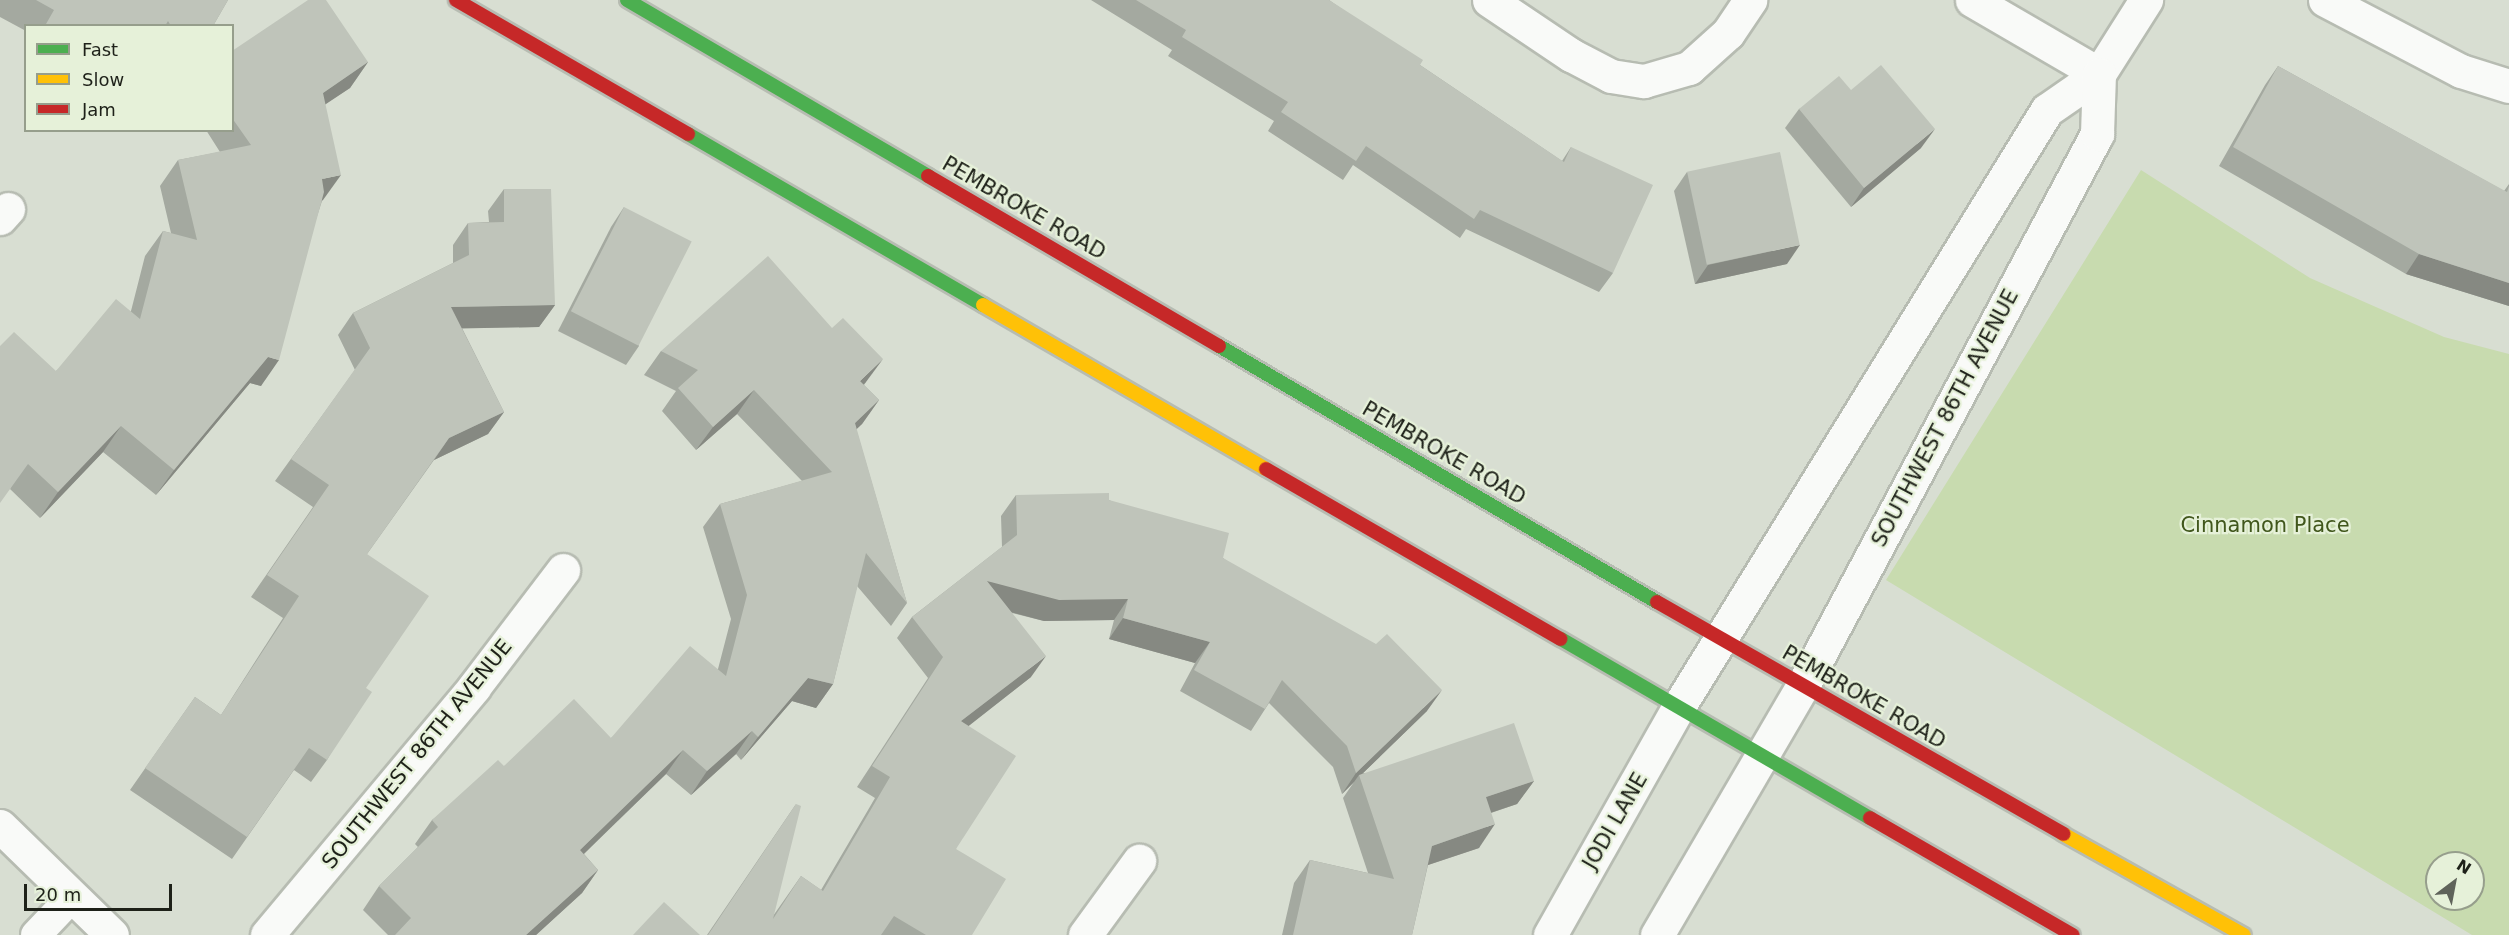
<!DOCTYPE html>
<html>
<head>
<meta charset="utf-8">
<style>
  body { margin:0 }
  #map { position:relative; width:2509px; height:935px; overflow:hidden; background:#d8ded2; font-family:"DejaVu Sans",sans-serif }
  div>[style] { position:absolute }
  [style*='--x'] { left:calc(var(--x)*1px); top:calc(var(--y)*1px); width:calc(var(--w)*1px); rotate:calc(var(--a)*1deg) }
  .green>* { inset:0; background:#c8dbaf }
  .roads { filter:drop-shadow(2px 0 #b7bcb2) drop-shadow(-2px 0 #b7bcb2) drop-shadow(0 2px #b7bcb2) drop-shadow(0 -2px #b7bcb2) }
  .lane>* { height:30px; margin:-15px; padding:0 15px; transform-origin:15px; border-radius:15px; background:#f9faf8 }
  .street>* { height:33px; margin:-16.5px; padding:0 16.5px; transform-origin:16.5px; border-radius:16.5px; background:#f9faf8 }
  .fast>* { height:14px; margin:-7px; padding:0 7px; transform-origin:7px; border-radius:7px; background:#4caf50 }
  .slow>* { height:14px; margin:-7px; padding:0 7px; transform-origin:7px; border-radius:7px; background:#ffc107 }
  .jam>* { height:14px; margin:-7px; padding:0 7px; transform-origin:7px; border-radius:7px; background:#c62828 }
  .wall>* { inset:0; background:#a4a9a0 }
  .shaded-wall>* { inset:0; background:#868982 }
  .building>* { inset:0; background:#bfc4ba; transform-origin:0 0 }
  span { translate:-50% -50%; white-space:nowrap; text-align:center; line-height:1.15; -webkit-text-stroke:4.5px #e6f1d9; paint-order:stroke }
  .street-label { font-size:21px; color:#1e2119 }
  .park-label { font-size:21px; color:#41571c }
  .legend { position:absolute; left:24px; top:24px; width:210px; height:108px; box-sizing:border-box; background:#e6f1d9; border:2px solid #969e8c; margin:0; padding:8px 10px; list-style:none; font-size:18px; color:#1e2119 }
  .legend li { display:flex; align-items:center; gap:12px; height:30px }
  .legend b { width:30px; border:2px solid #969e8c }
  .north { position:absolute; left:2425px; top:851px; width:60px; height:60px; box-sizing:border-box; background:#e6f1d9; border:2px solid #969e8c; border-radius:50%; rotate:32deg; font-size:16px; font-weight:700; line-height:24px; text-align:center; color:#1e2119 }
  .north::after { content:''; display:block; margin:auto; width:21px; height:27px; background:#5f635a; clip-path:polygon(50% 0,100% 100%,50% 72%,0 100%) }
  .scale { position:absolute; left:24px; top:884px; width:148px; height:27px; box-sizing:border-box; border:3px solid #1e2119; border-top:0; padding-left:8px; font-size:18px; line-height:21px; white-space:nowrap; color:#1e2119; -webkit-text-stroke:4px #e6f1d9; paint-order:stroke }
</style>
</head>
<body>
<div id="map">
  <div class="green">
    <i style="clip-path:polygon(evenodd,2141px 170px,2310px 278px,2444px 337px,2509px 354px,2509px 935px,2472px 935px,1886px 580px,2141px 170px,2437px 863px,2473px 863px,2473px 899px,2437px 899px,2437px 863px)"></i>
  </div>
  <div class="roads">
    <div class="lane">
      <i style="--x:36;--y:935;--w:52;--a:-46.5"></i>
    </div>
    <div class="street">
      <i style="--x:1489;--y:0;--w:99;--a:33.9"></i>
      <i style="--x:1571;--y:55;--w:45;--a:27.7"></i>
      <i style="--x:1611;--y:76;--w:33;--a:9"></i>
      <i style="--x:1644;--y:81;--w:47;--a:-16.1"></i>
      <i style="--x:1689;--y:68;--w:52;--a:-41.9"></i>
      <i style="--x:1728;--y:33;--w:40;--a:-56"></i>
      <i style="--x:1972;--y:0;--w:147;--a:30.2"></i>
      <i style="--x:2325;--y:0;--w:153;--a:27.6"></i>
      <i style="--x:2461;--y:71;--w:50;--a:17.4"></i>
      <i style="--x:0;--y:218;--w:12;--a:-48"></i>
      <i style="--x:0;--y:826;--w:156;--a:44.2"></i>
      <i style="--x:267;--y:935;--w:323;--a:-50.1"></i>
      <i style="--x:474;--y:687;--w:147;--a:-52.7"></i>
      <i style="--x:1085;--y:935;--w:92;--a:-53.9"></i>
      <i style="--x:1550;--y:935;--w:263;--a:-60.6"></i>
      <i style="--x:1679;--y:706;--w:700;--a:-58.31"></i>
      <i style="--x:2047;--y:110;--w:63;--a:-34.7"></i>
      <i style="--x:2099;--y:74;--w:88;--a:-57.6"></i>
      <i style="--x:1657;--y:935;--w:287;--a:-59.7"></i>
      <i style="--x:1802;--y:687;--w:627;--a:-61.92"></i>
      <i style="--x:2097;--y:134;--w:60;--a:-88.1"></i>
    </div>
    <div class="fast">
      <i style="--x:627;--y:0;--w:349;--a:30.3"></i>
      <i style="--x:688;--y:134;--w:341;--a:30.1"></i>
      <i style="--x:1219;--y:346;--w:507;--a:30.31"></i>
      <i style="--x:1561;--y:639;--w:357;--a:30.1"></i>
    </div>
    <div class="slow">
      <i style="--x:983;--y:305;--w:327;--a:30.1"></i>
      <i style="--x:2063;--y:834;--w:207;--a:29.2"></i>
    </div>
    <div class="jam">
      <i style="--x:456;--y:0;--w:268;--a:30"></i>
      <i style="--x:928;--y:176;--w:337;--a:30.3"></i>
      <i style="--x:1266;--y:469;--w:340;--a:30"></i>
      <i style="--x:1657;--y:602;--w:468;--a:29.7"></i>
      <i style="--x:1870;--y:818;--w:234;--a:30"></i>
    </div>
  </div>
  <div class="wall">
    <i style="clip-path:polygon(0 0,228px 0,213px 26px,26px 26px,26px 31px,0 17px)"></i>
    <i style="clip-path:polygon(1091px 0,1329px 0,1420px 65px,1562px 161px,1571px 147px,1613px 273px,1599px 292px,1466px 229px,1460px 238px,1353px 165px,1343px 180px,1268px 131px,1274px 121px,1168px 56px,1172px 50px)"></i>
    <i style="clip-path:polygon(232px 51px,368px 62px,350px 88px,325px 104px,323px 200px,322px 201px,261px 386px,250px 383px,156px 495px,103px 452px,40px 518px,10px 489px,56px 371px,131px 311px,145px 256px,163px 231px,171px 233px,160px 186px,178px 160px,220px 152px,206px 130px,232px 130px)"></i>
    <i style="clip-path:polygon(2278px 66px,2504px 191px,2509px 184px,2509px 306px,2406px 274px,2219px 166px,2265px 85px)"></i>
    <i style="clip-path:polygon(1851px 90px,1921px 148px,1851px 207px,1785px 128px,1799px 109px)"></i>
    <i style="clip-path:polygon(1687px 172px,1787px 264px,1695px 284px,1674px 191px)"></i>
    <i style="clip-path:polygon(504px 189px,555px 305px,539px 327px,462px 328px,504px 412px,488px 434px,434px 460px,367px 554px,366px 688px,327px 760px,311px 782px,294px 770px,232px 859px,130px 790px,195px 697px,221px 715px,283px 618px,251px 597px,313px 507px,275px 481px,355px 370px,338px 335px,353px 313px,453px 263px,453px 245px,468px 223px,489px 222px,488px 211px)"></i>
    <i style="clip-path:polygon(624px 207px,639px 346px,626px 365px,558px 331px,611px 227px)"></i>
    <i style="clip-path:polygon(661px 351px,866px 382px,864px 385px,879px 400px,862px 424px,856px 429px,907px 603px,891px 626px,857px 586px,833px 684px,816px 708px,792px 701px,741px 760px,736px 754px,691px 795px,666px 774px,584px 854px,598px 870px,582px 893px,536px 935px,388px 935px,363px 910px,379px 886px,418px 847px,415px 844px,432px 820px,504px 766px,611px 738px,718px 669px,731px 619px,703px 527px,720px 504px,802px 481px,737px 414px,696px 450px,662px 411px,676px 391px,644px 375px)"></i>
    <i style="clip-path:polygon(1016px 495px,1109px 500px,1223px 558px,1427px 711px,1363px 773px,1534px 781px,1517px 804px,1491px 813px,1479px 848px,1428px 865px,1412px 935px,1282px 935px,1294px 883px,1310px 860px,1368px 873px,1343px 798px,1354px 782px,1342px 794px,1333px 767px,1269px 703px,1251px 731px,1180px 691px,1195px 663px,1109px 639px,1114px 620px,1044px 621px,1012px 613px,1031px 677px,968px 726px,956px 849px,972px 935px,707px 935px,796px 804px,773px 916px,801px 876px,821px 890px,875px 798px,857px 787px,928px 678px,897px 638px,912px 617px,1002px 547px,1001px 516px)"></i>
  </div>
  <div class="shaded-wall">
    <i style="clip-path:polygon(368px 62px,350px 88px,305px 118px,323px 93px)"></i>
    <i style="clip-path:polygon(1935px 129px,1921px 148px,1851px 207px,1864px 188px)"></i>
    <i style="clip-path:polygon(341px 175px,323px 200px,304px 205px,322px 179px)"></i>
    <i style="clip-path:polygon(1800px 245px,1787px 264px,1695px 284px,1708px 265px)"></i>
    <i style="clip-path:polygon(2419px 254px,2509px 283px,2509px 306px,2406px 274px)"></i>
    <i style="clip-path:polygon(555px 305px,539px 327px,436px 329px,451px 307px)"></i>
    <i style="clip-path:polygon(268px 357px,279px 360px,261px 386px,250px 383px,156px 495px,174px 470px)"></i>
    <i style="clip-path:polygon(883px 359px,866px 382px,844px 404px,860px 381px)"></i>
    <i style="clip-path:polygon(754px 390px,737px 414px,696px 450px,713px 427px)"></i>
    <i style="clip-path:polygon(879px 400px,862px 424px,838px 447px,855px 423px)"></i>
    <i style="clip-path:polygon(504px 412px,488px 434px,434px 460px,449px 438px)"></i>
    <i style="clip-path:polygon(121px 426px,103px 452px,40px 518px,58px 492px)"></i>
    <i style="clip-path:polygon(987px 581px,1128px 599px,1114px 620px,1044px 621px,973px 602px)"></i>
    <i style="clip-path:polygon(1123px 618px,1210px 642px,1195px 663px,1109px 639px)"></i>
    <i style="clip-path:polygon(1046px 656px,1031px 677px,947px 743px,961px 721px)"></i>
    <i style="clip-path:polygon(808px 678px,833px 684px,816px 708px,792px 701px,741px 760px,758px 737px)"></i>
    <i style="clip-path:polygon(1442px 690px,1427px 711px,1360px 776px,1359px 775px,1354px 782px,1342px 794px,1356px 773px)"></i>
    <i style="clip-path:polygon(752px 731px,736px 754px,691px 795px,707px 771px)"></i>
    <i style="clip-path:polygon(683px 750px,666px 774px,564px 873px,580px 850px)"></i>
    <i style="clip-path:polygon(1534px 781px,1517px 804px,1469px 820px,1486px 797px)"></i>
    <i style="clip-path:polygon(1495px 824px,1479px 848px,1416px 869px,1432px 846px)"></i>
    <i style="clip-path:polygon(598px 870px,582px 893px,536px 935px,526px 935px)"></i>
  </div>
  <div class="building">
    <i style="clip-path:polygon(36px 0,228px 0,213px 26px,171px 26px,168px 21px,165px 26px,48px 26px,46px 24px,54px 10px)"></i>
    <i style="clip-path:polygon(308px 0,326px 0,368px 62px,323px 93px,341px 175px,322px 179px,324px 192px,279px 360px,268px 357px,174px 470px,121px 426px,58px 492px,28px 464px,0 503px,0 346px,14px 332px,56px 371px,116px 299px,140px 319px,163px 231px,197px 240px,178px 160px,251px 145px,232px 118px,232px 51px)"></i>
    <i style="clip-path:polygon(1136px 0,1329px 0,1423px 60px,1420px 65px,1564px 162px,1571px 147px,1653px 185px,1613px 273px,1480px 210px,1474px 219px,1366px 146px,1356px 161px,1281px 112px,1288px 102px,1182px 37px,1186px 30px)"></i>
    <i style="clip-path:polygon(1881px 65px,1935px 129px,1864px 188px,1799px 109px,1839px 76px,1851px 90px)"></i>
    <i style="clip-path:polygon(2278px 66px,2507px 192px,2509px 186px,2509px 283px,2419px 254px,2233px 147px)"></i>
    <i style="left:1780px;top:152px;width:95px;height:95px;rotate:78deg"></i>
    <i style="clip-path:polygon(504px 189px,551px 189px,555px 305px,451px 307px,504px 412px,449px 438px,367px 554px,429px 596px,366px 688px,372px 692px,327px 760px,309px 748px,247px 837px,145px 768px,195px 697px,221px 715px,299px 596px,267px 575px,329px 485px,291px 459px,370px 348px,353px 313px,469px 255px,468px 223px,504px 222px)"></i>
    <i style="left:624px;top:207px;width:76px;height:117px;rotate:27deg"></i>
    <i style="clip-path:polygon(768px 256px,832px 328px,843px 318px,883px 359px,860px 381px,879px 400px,855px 423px,907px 603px,866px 553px,833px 684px,808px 678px,758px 737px,752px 731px,707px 771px,683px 750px,580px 850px,598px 870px,526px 935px,395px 935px,411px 918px,379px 886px,438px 827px,432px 820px,498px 760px,504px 766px,574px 699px,611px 738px,690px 646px,726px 676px,747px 595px,720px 504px,832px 472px,754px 390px,713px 427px,678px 388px,698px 370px,661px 351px)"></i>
    <i style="clip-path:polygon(1109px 493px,1109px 500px,1229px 533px,1223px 558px,1376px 644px,1387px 634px,1442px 690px,1356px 773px,1347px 746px,1282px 680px,1265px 709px,1194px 670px,1210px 642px,1123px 618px,1128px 599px,1059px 600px,987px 581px,1046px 656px,961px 721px,1016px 756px,956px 849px,1006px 879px,972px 935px,926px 935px,894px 916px,881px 935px,708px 935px,796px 804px,801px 806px,773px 919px,801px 876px,823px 891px,890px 777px,872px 766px,943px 657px,912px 617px,1017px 535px,1016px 495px)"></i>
    <i style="clip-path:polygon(1514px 723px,1534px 781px,1486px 797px,1495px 824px,1432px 846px,1412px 935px,1293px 935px,1310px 860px,1394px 879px,1359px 775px)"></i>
    <i style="clip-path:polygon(664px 902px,700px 935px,633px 935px)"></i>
  </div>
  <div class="street-label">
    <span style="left:1024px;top:208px;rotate:30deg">PEMBROKE ROAD</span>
    <span style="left:1945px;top:418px;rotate:-62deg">SOUTHWEST 86TH AVENUE</span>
    <span style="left:1444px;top:453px;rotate:30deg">PEMBROKE ROAD</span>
    <span style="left:1864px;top:697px;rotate:30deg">PEMBROKE ROAD</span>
    <span style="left:417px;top:754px;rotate:-51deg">SOUTHWEST 86TH AVENUE</span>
    <span style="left:1615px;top:821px;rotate:-60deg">JODI LANE</span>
  </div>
  <div class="park-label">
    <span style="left:2265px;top:525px">Cinnamon Place</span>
  </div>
  <ul class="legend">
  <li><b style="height:8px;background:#4caf50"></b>Fast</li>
  <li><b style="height:8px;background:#ffc107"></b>Slow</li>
  <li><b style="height:8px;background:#c62828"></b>Jam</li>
  </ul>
  <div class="north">N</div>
  <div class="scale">20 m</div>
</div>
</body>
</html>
